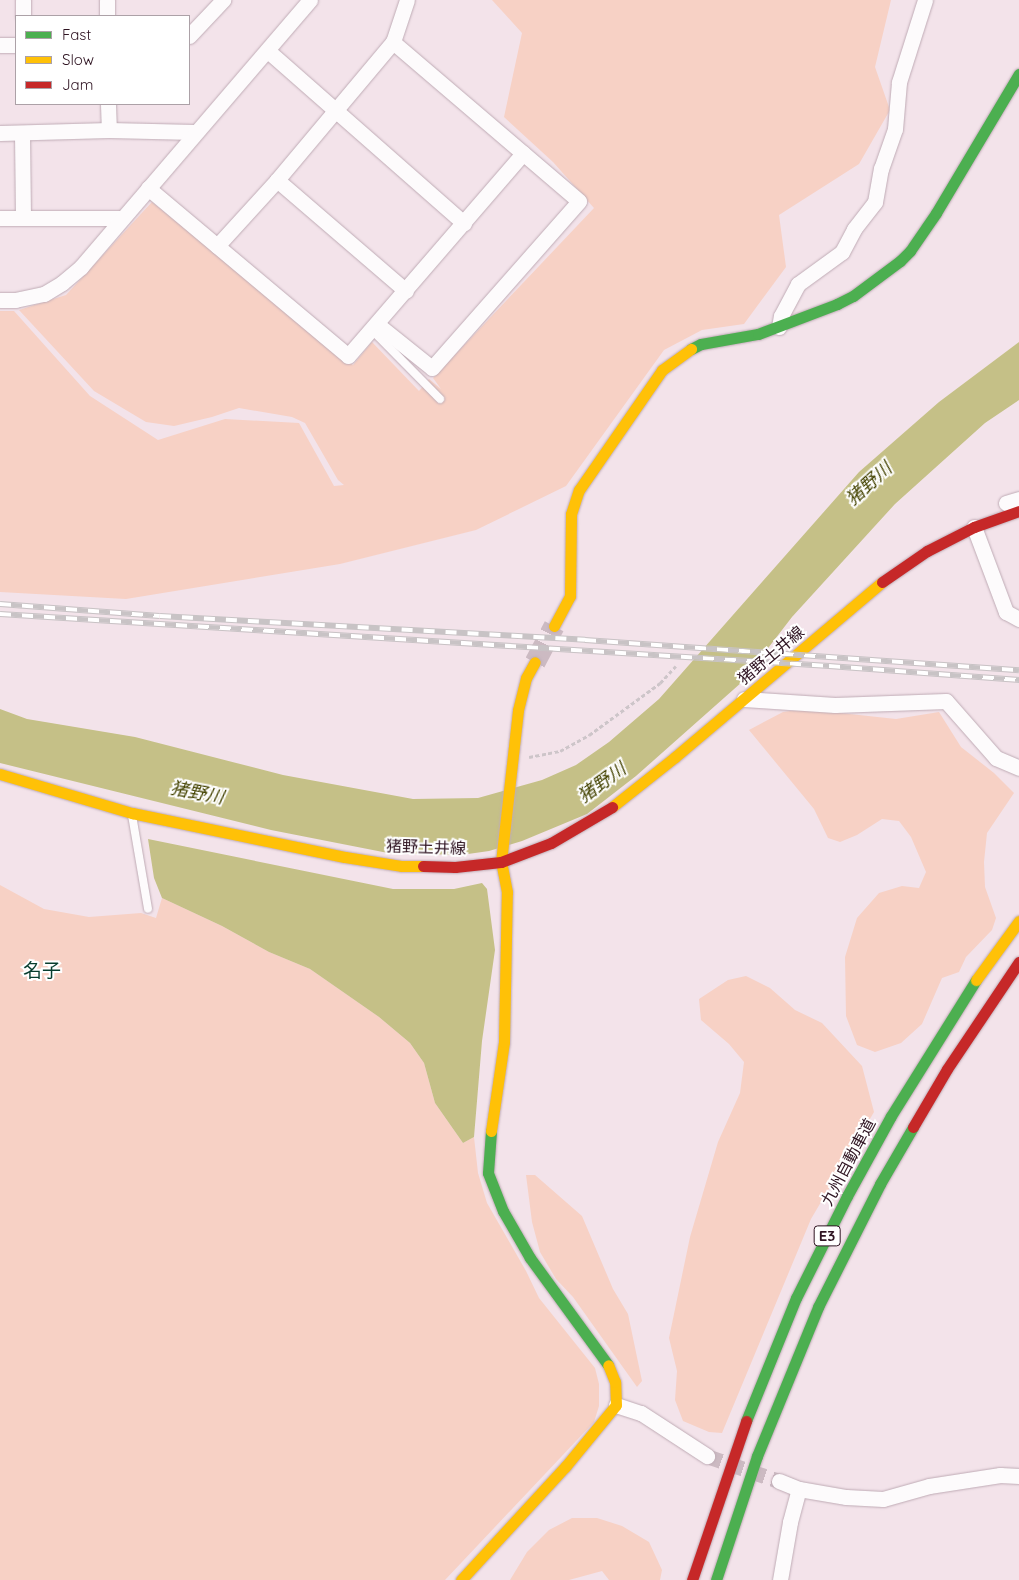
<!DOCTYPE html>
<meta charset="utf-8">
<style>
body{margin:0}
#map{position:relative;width:1019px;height:1580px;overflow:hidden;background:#f3e3ea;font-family:Quicksand,"Noto Sans JP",sans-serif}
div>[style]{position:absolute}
.green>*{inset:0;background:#f7d1c5}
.water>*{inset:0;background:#c5c087}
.street-tunnel>*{height:15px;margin-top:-7.5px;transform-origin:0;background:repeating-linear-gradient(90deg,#ccbac2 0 15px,transparent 0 23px)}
.secondary-tunnel>*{height:21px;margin-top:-10.5px;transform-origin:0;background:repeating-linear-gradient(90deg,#ccbac2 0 21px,transparent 0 32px)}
.path>*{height:2.5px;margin-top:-1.25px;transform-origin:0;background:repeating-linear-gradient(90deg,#cdc5c9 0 4px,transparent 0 6.5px)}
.roads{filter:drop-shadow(0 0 1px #bfabb5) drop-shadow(0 0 1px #bfabb5)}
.lane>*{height:8px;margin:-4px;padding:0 4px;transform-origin:4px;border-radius:4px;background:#fdfbfc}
.street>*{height:15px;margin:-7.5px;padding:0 7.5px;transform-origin:7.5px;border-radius:7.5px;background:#fdfbfc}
.fast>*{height:11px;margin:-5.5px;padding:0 5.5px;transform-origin:5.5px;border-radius:5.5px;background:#4caf50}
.slow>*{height:11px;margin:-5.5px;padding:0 5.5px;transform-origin:5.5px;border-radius:5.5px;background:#ffc107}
.jam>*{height:11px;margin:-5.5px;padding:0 5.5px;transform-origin:5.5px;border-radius:5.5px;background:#c62828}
.rail>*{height:5.5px;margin-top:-2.75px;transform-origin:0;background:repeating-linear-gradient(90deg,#fff 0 11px,#c8c3c5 0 22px);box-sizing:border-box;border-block:1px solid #c8c3c5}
span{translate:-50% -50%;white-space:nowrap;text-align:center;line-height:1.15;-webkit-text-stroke:4px #fff;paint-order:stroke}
.shield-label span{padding:1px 4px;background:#fff;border:1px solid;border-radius:4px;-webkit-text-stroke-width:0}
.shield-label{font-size:15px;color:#2f1422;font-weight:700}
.street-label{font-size:16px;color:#2f1422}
.water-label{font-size:18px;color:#444300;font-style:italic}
.quarter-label{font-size:19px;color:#083d2e}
.legend{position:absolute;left:15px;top:15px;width:175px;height:90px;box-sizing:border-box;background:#fff;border:1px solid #aca1a7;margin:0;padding:6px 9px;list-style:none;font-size:15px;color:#2f1422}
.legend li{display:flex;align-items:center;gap:10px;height:25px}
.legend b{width:25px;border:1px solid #aca1a7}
</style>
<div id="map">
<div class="green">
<i style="clip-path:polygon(492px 0,891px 0,875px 67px,890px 110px,859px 164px,779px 215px,786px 267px,744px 324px,702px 330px,664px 350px,566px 486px,476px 530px,340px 564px,126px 599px,0 592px,0 311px,14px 311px,90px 396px,158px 440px,225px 419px,299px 423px,334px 486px,344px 485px,338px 480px,305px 423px,292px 417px,239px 408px,212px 417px,174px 426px,146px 422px,94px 391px,19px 310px,66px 295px,152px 202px,353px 365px,372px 342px,419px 391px,429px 379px,441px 389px,433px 378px,594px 208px,553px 162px,504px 117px,522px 33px)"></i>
<i style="clip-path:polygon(803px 709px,896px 719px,939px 712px,961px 747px,994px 773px,1014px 793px,987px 833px,984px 862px,985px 887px,996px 918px,992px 930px,966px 957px,959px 972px,942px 978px,922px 1024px,901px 1043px,875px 1052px,857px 1045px,846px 1016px,845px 957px,857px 918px,879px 893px,902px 886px,919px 888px,926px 872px,911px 837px,899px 821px,882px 819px,857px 835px,840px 842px,828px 838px,814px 809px,749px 730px,783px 712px)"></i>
<i style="clip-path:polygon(0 885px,44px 909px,89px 917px,141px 913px,156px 918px,162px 898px,222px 926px,269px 952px,310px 969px,379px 1017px,410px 1043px,424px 1063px,435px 1103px,463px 1143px,474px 1137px,478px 1173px,487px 1203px,526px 1271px,539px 1298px,595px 1368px,599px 1384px,599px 1406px,594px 1422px,445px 1580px,0 1580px)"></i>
<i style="clip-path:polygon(746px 976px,770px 988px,795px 1010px,822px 1023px,862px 1066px,874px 1112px,811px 1219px,722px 1433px,709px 1432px,683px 1421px,675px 1400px,677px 1371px,669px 1338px,690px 1237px,718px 1142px,740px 1093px,744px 1062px,729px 1044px,701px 1020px,699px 999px,728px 980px)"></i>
<i style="clip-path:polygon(526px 1175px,535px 1175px,582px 1216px,613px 1289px,628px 1314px,642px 1381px,637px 1387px,573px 1297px,556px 1279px,540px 1252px,532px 1222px)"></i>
<i style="clip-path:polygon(572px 1518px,597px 1518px,622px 1526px,649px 1542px,662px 1570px,660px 1580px,609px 1580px,602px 1571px,569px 1580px,510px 1580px,527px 1552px,549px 1530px)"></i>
</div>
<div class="water">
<i style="clip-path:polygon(1019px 342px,1019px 400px,985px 423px,895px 504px,792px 617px,742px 682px,636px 776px,587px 814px,522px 841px,489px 851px,461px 855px,388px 853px,271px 830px,0 763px,0 709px,27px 719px,135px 737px,283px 775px,413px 799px,478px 798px,542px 780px,576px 765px,609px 742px,659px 699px,859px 472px,939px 402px)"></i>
<i style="clip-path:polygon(148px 839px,393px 889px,454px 889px,482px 883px,487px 889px,495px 950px,482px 1041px,474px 1137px,463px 1143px,435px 1103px,424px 1063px,410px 1043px,379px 1017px,310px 969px,269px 952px,222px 926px,162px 898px,154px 878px)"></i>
</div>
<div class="street-tunnel">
<i style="left:707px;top:1456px;width:76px;rotate:19.1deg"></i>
</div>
<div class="secondary-tunnel">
<i style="left:535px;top:662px;width:41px;rotate:-62.2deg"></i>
</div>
<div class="path">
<i style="left:529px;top:757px;width:32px;rotate:-11deg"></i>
<i style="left:560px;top:751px;width:33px;rotate:-29deg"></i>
<i style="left:589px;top:735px;width:88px;rotate:-36.2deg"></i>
<i style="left:660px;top:683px;width:23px;rotate:-47deg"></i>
</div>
<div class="roads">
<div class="lane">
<i style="left:372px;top:330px;width:97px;rotate:45.4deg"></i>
<i style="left:132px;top:815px;width:95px;rotate:80.3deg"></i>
</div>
<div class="street">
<i style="left:23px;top:0;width:16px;rotate:90deg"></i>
<i style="left:107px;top:16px;width:16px;rotate:-90deg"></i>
<i style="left:189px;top:36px;width:50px;rotate:-46.6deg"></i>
<i style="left:0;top:45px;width:16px"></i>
<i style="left:268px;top:51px;width:261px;rotate:41.3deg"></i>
<i style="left:108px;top:104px;width:26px;rotate:88deg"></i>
<i style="left:0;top:133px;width:109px;rotate:-1.6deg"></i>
<i style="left:109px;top:130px;width:86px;rotate:1.3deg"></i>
<i style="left:22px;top:134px;width:84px;rotate:89.3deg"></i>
<i style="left:277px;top:180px;width:170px;rotate:40.7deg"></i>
<i style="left:148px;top:188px;width:261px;rotate:40deg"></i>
<i style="left:348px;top:356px;width:268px;rotate:-49.2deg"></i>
<i style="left:0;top:218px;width:122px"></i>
<i style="left:217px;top:246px;width:89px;rotate:-47.7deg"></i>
<i style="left:277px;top:180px;width:180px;rotate:-50deg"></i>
<i style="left:393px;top:42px;width:44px;rotate:-71.6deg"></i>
<i style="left:0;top:300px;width:15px"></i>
<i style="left:15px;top:300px;width:30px;rotate:-12deg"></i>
<i style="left:44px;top:294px;width:21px;rotate:-31deg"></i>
<i style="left:62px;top:283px;width:25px;rotate:-40deg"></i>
<i style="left:81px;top:267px;width:352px;rotate:-49.4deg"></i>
<i style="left:377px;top:324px;width:70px;rotate:38.7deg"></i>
<i style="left:432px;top:368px;width:222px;rotate:-48.6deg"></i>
<i style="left:579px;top:201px;width:245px;rotate:-139.5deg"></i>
<i style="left:779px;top:327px;width:11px;rotate:-80deg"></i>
<i style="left:781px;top:316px;width:36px;rotate:-62deg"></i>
<i style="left:798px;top:284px;width:54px;rotate:-36deg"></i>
<i style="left:842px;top:252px;width:26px;rotate:-62deg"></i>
<i style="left:854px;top:229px;width:34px;rotate:-52deg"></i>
<i style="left:875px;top:202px;width:34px;rotate:-80deg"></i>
<i style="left:881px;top:169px;width:42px;rotate:-70.7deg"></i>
<i style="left:895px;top:129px;width:47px;rotate:-85.1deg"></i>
<i style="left:899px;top:82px;width:86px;rotate:-72.4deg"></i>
<i style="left:1006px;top:503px;width:14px;rotate:-17deg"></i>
<i style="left:974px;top:527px;width:91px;rotate:69.4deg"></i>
<i style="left:1006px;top:612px;width:15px;rotate:28deg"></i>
<i style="left:744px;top:699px;width:91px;rotate:3.8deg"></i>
<i style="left:835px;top:705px;width:111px;rotate:-2.1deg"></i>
<i style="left:946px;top:701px;width:76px;rotate:48.7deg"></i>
<i style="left:996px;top:758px;width:25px;rotate:23deg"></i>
<i style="left:616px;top:1405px;width:26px;rotate:18deg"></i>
<i style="left:641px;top:1413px;width:79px;rotate:33.1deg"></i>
<i style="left:779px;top:1481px;width:22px;rotate:22deg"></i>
<i style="left:799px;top:1489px;width:48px;rotate:9.7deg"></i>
<i style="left:846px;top:1497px;width:37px;rotate:3deg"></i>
<i style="left:883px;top:1499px;width:48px;rotate:-15.8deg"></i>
<i style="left:929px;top:1486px;width:72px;rotate:-8.8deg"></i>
<i style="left:1000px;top:1475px;width:19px;rotate:3deg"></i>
<i style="left:780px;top:1580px;width:59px;rotate:-80.2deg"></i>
<i style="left:790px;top:1522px;width:34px;rotate:-75deg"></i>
</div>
<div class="fast">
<i style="left:691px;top:349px;width:11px;rotate:-27deg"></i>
<i style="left:701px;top:344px;width:58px;rotate:-10deg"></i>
<i style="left:758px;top:334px;width:85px;rotate:-20.8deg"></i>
<i style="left:837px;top:304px;width:18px;rotate:-27deg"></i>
<i style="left:853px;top:296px;width:59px;rotate:-36.7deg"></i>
<i style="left:900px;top:261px;width:14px;rotate:-45deg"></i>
<i style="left:910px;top:251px;width:46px;rotate:-55.6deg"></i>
<i style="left:936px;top:213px;width:162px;rotate:-59.2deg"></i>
<i style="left:491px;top:1131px;width:42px;rotate:94.1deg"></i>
<i style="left:488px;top:1173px;width:41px;rotate:68.5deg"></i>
<i style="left:503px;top:1211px;width:54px;rotate:60.1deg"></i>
<i style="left:530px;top:1258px;width:132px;rotate:53.9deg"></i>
<i style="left:746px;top:1421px;width:133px;rotate:-67.9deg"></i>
<i style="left:796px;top:1298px;width:114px;rotate:-63.4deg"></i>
<i style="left:847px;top:1196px;width:91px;rotate:-61.2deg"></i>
<i style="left:891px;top:1116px;width:160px;rotate:-58deg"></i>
<i style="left:716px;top:1580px;width:131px;rotate:-71.7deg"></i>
<i style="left:757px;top:1456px;width:161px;rotate:-67.7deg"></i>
<i style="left:818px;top:1307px;width:138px;rotate:-63.2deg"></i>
<i style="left:880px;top:1184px;width:66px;rotate:-59.9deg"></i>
</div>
<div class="slow">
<i style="left:554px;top:626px;width:34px;rotate:-62deg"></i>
<i style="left:570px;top:596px;width:82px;rotate:-89.3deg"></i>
<i style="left:571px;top:514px;width:25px;rotate:-72deg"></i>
<i style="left:579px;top:490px;width:146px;rotate:-55.3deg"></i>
<i style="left:662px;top:370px;width:36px;rotate:-36deg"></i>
<i style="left:0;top:774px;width:138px;rotate:16.5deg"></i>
<i style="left:132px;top:813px;width:217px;rotate:11.7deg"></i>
<i style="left:345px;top:857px;width:58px;rotate:9deg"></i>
<i style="left:402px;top:866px;width:21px"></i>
<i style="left:612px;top:807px;width:80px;rotate:-38.4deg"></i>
<i style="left:675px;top:757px;width:271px;rotate:-40.2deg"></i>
<i style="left:976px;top:980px;width:73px;rotate:-53.9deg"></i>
<i style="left:491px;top:1131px;width:90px;rotate:-81.7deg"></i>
<i style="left:504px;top:1042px;width:150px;rotate:-88.9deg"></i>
<i style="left:507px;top:892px;width:31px;rotate:-101deg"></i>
<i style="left:501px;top:862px;width:153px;rotate:-83.6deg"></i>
<i style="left:518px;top:710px;width:33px;rotate:-76deg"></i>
<i style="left:526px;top:678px;width:18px;rotate:-61deg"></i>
<i style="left:461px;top:1580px;width:154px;rotate:-47.4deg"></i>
<i style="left:565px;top:1467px;width:80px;rotate:-50.6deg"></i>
<i style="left:616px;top:1405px;width:23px;rotate:-92deg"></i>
<i style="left:615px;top:1382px;width:18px;rotate:-112deg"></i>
</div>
<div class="jam">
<i style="left:882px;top:582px;width:55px;rotate:-34.6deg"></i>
<i style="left:927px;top:551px;width:53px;rotate:-27.1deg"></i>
<i style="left:974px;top:527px;width:48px;rotate:-19.6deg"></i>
<i style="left:423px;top:866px;width:32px;rotate:2deg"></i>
<i style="left:455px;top:867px;width:46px;rotate:-6.2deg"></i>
<i style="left:501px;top:862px;width:53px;rotate:-20.8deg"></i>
<i style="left:551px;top:843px;width:71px;rotate:-30.5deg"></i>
<i style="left:913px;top:1127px;width:67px;rotate:-59.6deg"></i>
<i style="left:947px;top:1069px;width:129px;rotate:-56.1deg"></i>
<i style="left:692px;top:1580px;width:168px;rotate:-71.2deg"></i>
</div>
</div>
<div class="rail">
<i style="left:0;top:604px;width:160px;rotate:4.3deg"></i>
<i style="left:160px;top:616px;width:426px;rotate:3.2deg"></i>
<i style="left:585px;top:640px;width:435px;rotate:4deg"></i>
<i style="left:0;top:614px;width:831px;rotate:3.59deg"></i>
<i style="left:829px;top:666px;width:191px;rotate:4.2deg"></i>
</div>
<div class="shield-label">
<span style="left:827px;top:1236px">E3</span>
</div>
<div class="street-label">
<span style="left:771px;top:655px;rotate:-40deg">猪野土井線</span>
<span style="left:426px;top:847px;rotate:2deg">猪野土井線</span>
<span style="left:848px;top:1162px;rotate:-62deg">九州自動車道</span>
</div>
<div class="water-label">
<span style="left:869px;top:484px;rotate:-42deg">猪野川</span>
<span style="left:602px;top:783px;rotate:-36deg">猪野川</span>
<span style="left:197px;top:793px;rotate:11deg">猪野川</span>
</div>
<div class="quarter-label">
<span style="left:42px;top:971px">名子</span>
</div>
<ul class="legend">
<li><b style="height:6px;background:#4caf50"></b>Fast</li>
<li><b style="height:6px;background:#ffc107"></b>Slow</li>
<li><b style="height:6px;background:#c62828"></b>Jam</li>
</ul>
</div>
